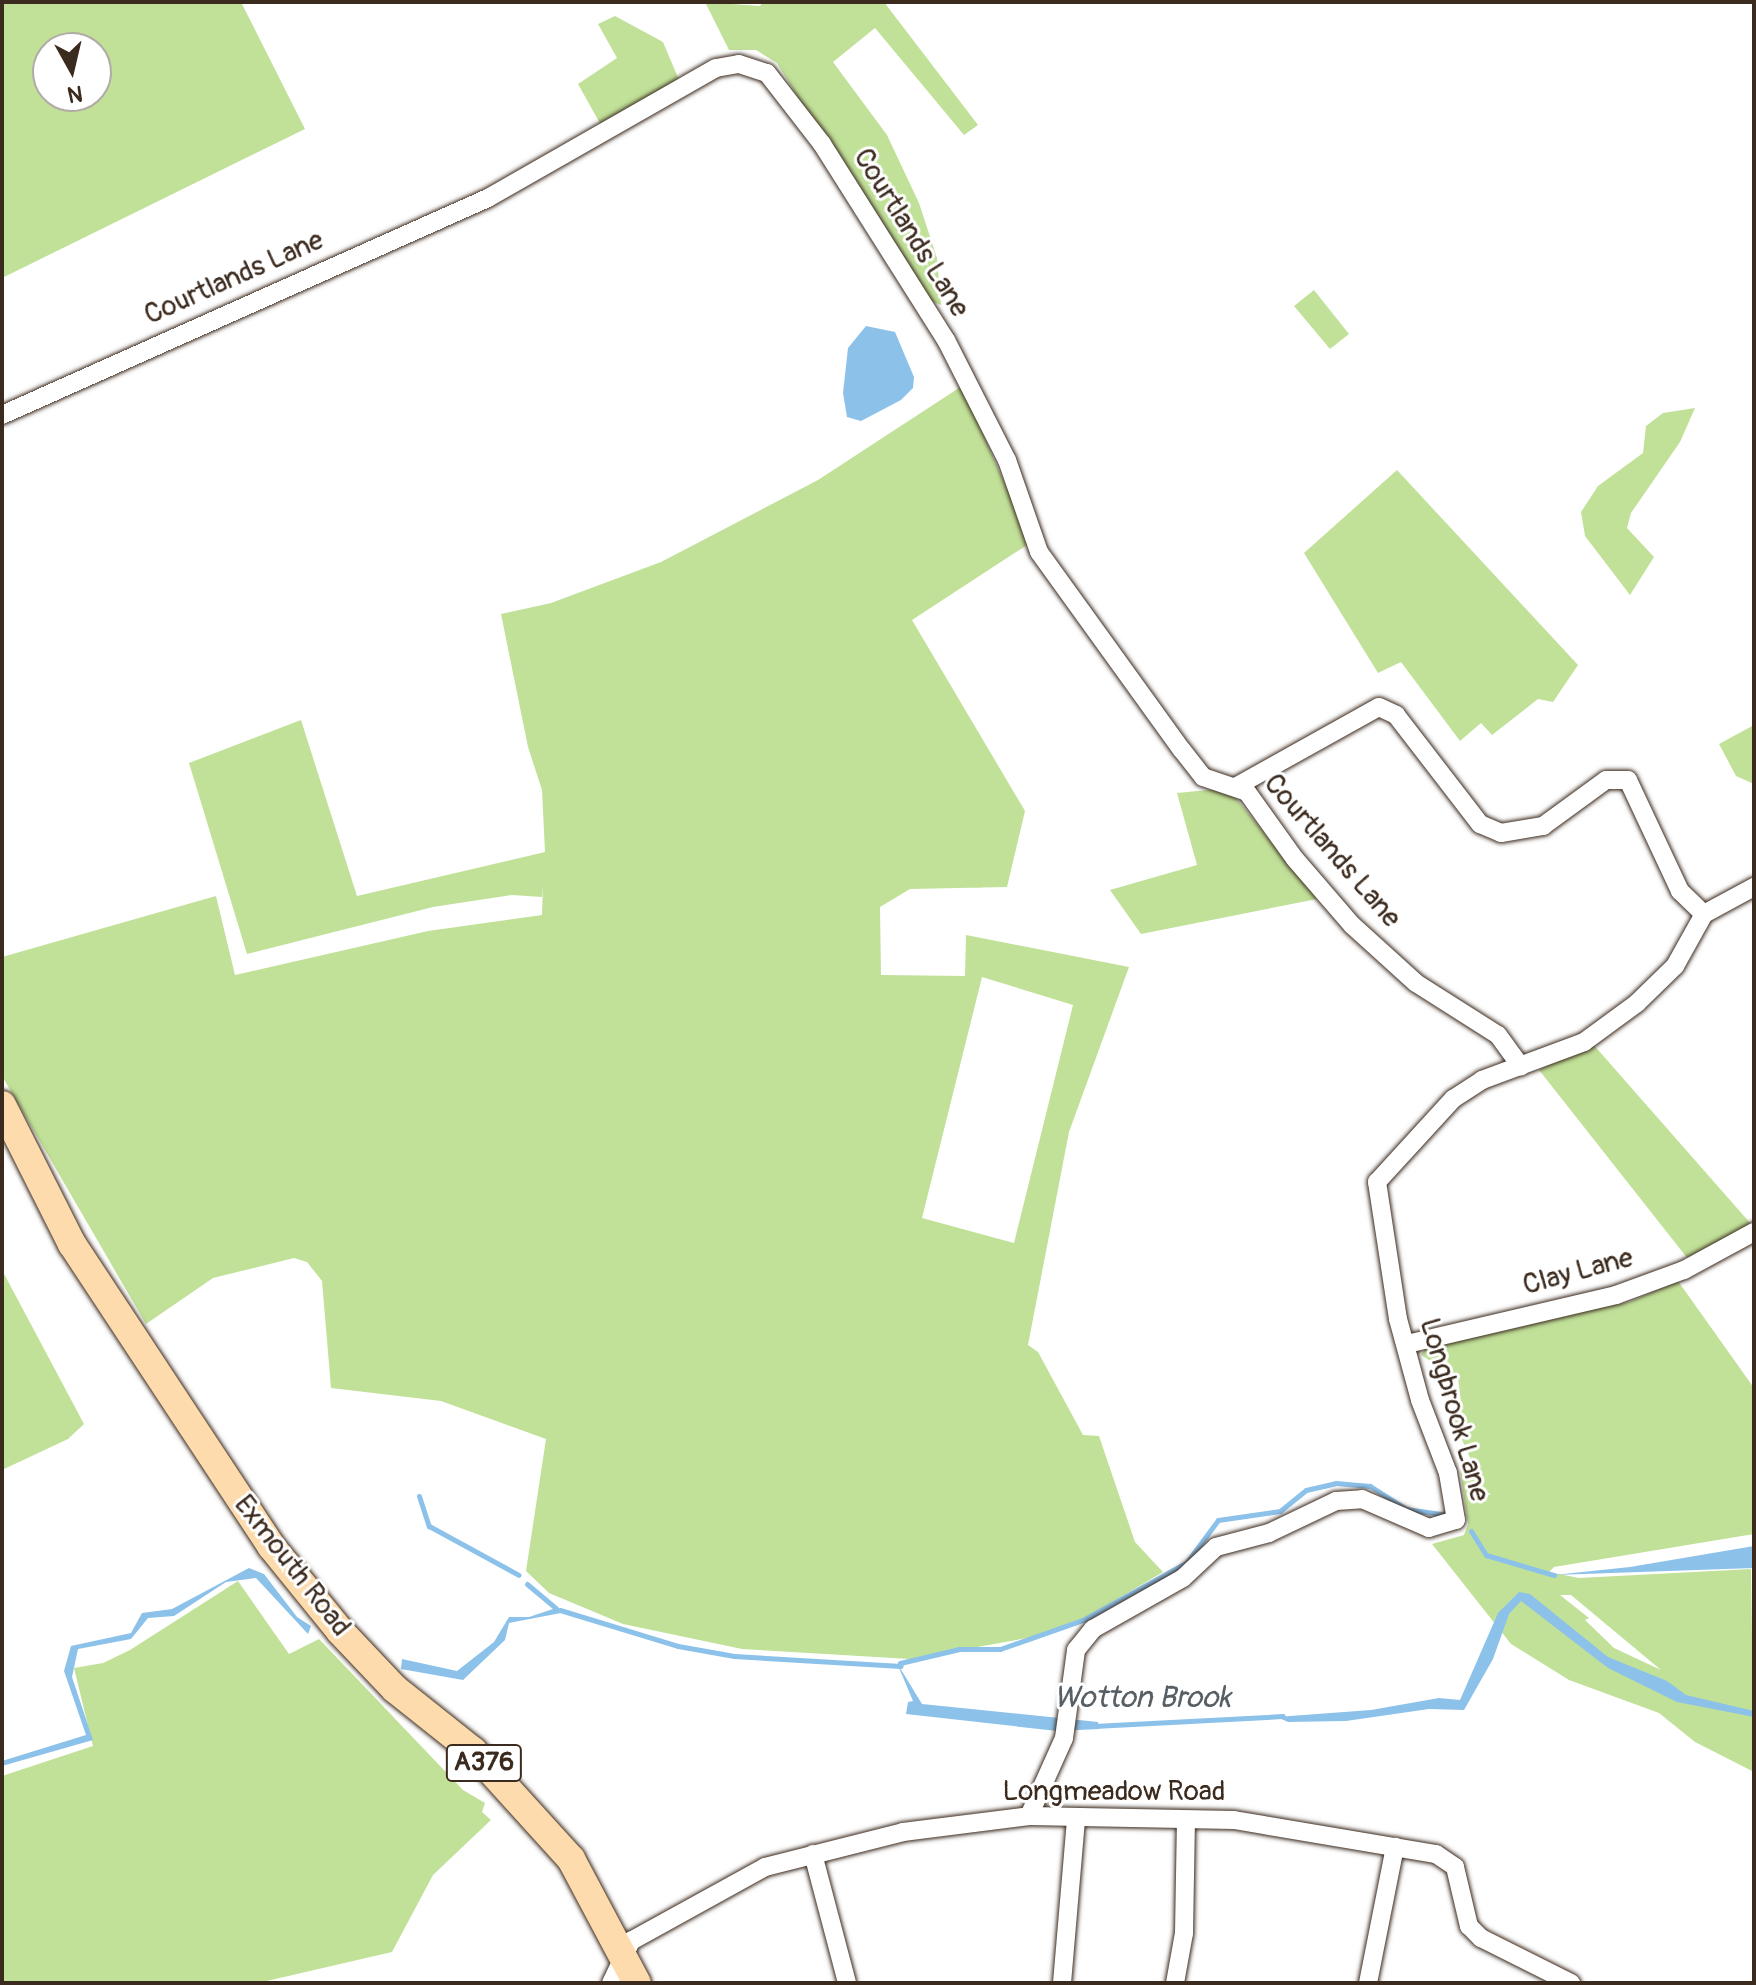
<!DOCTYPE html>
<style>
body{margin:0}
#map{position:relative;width:1756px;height:1985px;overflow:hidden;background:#fff;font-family:Pangolin,sans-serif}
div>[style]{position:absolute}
.green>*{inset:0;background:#c1e199}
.water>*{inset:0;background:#8cc1ea}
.stream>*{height:5px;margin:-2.5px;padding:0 2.5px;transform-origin:2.5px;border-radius:2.5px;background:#8cc1ea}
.roads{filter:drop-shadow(0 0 2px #3b2a1e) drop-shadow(0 0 2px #3b2a1e)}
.minor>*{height:18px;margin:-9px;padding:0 9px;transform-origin:9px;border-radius:9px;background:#fff}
.highway>*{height:28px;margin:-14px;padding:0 14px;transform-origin:14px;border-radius:14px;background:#fedbac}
span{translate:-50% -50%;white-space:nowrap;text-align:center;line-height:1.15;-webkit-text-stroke:6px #fff;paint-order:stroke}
.shield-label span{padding:2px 6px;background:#fff;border:2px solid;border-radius:6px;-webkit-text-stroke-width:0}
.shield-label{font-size:26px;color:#3b2a1e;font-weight:700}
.street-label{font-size:28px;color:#3b2a1e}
.water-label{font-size:30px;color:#575f65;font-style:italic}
.frame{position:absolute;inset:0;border:4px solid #3b2a1e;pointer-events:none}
.north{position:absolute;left:32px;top:32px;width:80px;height:80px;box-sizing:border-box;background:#fff;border:2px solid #b1aaa5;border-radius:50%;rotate:172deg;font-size:22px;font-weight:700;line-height:32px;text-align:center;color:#3b2a1e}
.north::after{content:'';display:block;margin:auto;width:28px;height:36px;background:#3b2a1e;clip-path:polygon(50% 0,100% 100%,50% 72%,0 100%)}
</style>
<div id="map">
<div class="green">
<i style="clip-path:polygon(evenodd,2px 2px,241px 2px,305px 129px,2px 278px,2px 2px,48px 48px,96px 48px,96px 96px,48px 96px,48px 48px)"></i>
<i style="clip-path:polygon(705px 2px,760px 6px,763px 2px,884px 2px,978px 125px,964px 135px,875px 28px,833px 62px,887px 135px,919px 203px,937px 258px,941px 305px,925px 299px,893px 253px,777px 63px,756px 50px,729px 50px)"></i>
<i style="clip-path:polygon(615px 16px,663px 42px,679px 80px,602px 127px,578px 84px,617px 58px,598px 24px)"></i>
<i style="clip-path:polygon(1314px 290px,1349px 334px,1330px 349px,1294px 306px)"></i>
<i style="clip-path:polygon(evenodd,962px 386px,1023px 525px,1027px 545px,912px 620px,1025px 811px,1007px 887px,910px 889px,880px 907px,881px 975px,965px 976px,966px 935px,1129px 967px,1069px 1132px,1028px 1345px,1038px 1352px,1083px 1435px,1099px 1436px,1135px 1542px,1163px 1572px,1083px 1619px,1039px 1636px,910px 1659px,742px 1649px,623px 1624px,549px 1593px,526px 1571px,546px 1439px,441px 1401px,331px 1388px,322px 1281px,307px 1262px,294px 1258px,213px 1278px,146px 1324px,2px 1076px,2px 957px,216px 896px,235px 975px,428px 931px,542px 915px,543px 884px,542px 897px,512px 895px,433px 907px,247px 954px,189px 763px,301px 720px,357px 896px,545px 852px,542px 790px,528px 747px,501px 614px,551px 603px,661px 562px,818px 480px,962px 386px,982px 977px,1073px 1005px,1014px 1243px,922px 1218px,982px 977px)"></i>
<i style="clip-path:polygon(1695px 408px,1680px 442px,1631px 513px,1627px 528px,1654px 557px,1630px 595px,1585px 536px,1581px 512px,1598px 486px,1643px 453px,1646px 426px,1663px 413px)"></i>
<i style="clip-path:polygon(1397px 470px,1578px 665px,1553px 702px,1538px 699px,1492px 735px,1481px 723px,1460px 741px,1401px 662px,1378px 673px,1304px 553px)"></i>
<i style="clip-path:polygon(1754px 725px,1754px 784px,1736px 776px,1719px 744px)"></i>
<i style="clip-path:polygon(1219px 789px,1236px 798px,1317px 899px,1141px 934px,1110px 890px,1197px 865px,1177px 793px)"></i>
<i style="clip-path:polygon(1592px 1043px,1751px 1224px,1688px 1259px,1539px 1070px)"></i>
<i style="clip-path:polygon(2px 1270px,84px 1424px,68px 1439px,2px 1470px)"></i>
<i style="clip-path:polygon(evenodd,1678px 1281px,1754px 1388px,1754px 1534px,1554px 1567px,1549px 1572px,1579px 1578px,1751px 1569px,1754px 1772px,1695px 1742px,1659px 1713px,1569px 1680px,1511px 1644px,1432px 1544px,1464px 1535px,1468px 1524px,1460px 1470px,1471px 1460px,1451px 1415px,1461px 1403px,1458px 1378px,1421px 1355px,1428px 1344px,1629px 1302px,1678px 1281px,1560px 1595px,1571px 1595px,1661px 1670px,1614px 1648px,1585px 1620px,1589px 1618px,1560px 1595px)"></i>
<i style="clip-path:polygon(238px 1581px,289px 1654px,319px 1639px,463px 1790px,485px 1803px,482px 1812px,491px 1820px,433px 1875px,392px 1952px,258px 1983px,2px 1983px,2px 1776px,93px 1746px,74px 1668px,103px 1663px,130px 1650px)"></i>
</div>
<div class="water">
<i style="clip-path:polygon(866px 326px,895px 332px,914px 377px,913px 388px,901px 400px,861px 421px,847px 417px,843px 393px,848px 348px)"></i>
<i style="clip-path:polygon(1754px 1546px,1754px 1568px,1554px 1575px,1630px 1567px)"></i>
<i style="clip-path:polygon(249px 1568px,264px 1574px,297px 1617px,311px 1626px,308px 1634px,256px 1578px,226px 1582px,174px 1616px,148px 1618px,131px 1639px,78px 1649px,72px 1677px,93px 1740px,2px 1766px,2px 1761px,86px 1735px,64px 1671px,71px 1646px,131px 1633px,142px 1613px,172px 1609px)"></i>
<i style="clip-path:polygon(1519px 1592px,1530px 1594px,1608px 1657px,1667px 1681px,1686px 1695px,1754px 1711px,1754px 1717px,1677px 1702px,1608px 1668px,1521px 1601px,1509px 1614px,1493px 1659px,1464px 1710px,1429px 1709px,1346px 1721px,1288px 1722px,1277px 1717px,1371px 1710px,1439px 1698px,1460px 1700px,1498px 1613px)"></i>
<i style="clip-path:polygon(556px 1608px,566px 1612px,509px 1623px,505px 1640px,463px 1680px,401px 1669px,402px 1659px,457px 1671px,494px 1642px,509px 1617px,529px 1617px)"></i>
<i style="clip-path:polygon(897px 1663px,922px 1704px,1098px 1722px,1099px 1729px,1057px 1731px,906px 1714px,908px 1702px,913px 1701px)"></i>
</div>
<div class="stream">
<i style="left:419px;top:1496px;width:32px;rotate:72deg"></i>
<i style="left:429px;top:1526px;width:102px;rotate:28.6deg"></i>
<i style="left:1471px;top:1531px;width:28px;rotate:58deg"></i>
<i style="left:1486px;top:1555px;width:71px;rotate:16.4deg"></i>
<i style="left:527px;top:1584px;width:38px;rotate:40deg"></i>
<i style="left:560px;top:1610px;width:123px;rotate:17deg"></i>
<i style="left:678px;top:1646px;width:57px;rotate:10.1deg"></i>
<i style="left:734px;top:1656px;width:167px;rotate:3.4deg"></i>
<i style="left:900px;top:1663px;width:61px;rotate:-13.3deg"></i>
<i style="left:959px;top:1649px;width:41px"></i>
<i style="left:1000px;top:1649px;width:88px;rotate:-19.3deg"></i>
<i style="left:1083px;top:1620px;width:119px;rotate:-29.1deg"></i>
<i style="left:1187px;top:1562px;width:52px;rotate:-53.6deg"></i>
<i style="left:1218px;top:1520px;width:63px;rotate:-8.3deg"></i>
<i style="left:1280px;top:1511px;width:33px;rotate:-39deg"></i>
<i style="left:1306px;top:1490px;width:31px;rotate:-13deg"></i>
<i style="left:1336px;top:1483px;width:34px;rotate:5deg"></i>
<i style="left:1370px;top:1486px;width:43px;rotate:32.6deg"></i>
<i style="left:1406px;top:1509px;width:37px;rotate:8deg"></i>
<i style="left:1094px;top:1726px;width:189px;rotate:-3deg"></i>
</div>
<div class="roads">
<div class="minor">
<i style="left:2px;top:415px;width:532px;rotate:-24.06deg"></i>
<i style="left:488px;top:198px;width:262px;rotate:-29.7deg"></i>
<i style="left:716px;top:68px;width:23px;rotate:-10deg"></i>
<i style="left:739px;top:64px;width:29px;rotate:18deg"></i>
<i style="left:767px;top:73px;width:90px;rotate:52.2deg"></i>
<i style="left:822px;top:144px;width:232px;rotate:57.7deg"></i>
<i style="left:946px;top:340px;width:135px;rotate:63.1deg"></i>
<i style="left:1007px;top:460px;width:97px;rotate:70.8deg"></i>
<i style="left:1039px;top:552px;width:244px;rotate:54.2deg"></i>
<i style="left:1182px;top:750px;width:34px;rotate:52deg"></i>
<i style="left:1203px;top:777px;width:46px;rotate:18.8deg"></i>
<i style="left:1247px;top:792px;width:82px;rotate:54.4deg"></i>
<i style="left:1295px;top:859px;width:87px;rotate:49.2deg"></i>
<i style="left:1352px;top:925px;width:86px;rotate:42.2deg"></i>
<i style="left:1416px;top:983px;width:97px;rotate:32.4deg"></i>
<i style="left:1498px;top:1035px;width:39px;rotate:54deg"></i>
<i style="left:1237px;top:786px;width:162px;rotate:-29.1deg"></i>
<i style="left:1379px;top:707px;width:19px;rotate:25deg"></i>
<i style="left:1396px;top:715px;width:138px;rotate:52.4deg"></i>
<i style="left:1480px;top:824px;width:23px;rotate:23deg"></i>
<i style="left:1501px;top:833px;width:43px;rotate:-9.5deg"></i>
<i style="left:1543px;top:826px;width:78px;rotate:-36.1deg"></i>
<i style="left:1606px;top:780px;width:22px"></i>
<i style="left:1628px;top:780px;width:123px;rotate:64.9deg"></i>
<i style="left:1680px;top:891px;width:33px;rotate:44deg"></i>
<i style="left:1407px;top:1344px;width:215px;rotate:-13.2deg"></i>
<i style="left:1616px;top:1295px;width:72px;rotate:-20.2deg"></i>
<i style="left:1684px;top:1270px;width:80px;rotate:-28.5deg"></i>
<i style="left:1029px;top:1816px;width:85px;rotate:-65.8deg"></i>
<i style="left:1064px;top:1738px;width:89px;rotate:-82.2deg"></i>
<i style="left:1076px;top:1650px;width:27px;rotate:-51deg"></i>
<i style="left:1093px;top:1629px;width:103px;rotate:-29.5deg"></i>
<i style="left:1183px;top:1578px;width:45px;rotate:-43.2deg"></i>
<i style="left:1216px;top:1547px;width:55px;rotate:-14.8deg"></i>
<i style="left:1269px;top:1533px;width:74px;rotate:-25.5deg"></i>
<i style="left:1336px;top:1501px;width:26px;rotate:-4deg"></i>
<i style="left:1362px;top:1499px;width:73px;rotate:23.4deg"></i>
<i style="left:1429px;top:1528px;width:28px;rotate:-17deg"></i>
<i style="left:1456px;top:1520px;width:48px;rotate:-99.7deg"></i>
<i style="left:1448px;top:1473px;width:78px;rotate:-111deg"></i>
<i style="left:1420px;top:1400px;width:84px;rotate:-105.2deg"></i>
<i style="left:1398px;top:1319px;width:139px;rotate:-98.7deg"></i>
<i style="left:1377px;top:1182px;width:113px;rotate:-47.5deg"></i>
<i style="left:1453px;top:1099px;width:35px;rotate:-33deg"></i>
<i style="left:1482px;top:1080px;width:109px;rotate:-20.4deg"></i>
<i style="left:1584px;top:1042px;width:66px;rotate:-36.3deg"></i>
<i style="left:1637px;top:1003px;width:53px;rotate:-44.2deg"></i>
<i style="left:1675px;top:966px;width:60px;rotate:-60.9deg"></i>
<i style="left:1704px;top:914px;width:57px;rotate:-28.4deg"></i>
<i style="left:813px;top:1854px;width:133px;rotate:75.2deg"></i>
<i style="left:611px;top:1983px;width:47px;rotate:-64.5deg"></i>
<i style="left:631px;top:1941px;width:153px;rotate:-28.9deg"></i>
<i style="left:765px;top:1867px;width:142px;rotate:-14.2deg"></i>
<i style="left:903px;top:1832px;width:127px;rotate:-7.2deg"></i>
<i style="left:1029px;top:1816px;width:205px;rotate:1.1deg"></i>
<i style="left:1234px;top:1820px;width:205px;rotate:9.6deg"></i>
<i style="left:1436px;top:1854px;width:23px;rotate:34deg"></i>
<i style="left:1455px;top:1867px;width:61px;rotate:76.7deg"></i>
<i style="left:1469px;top:1926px;width:17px;rotate:45deg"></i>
<i style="left:1481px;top:1938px;width:101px;rotate:26.6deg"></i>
<i style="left:1062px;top:1983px;width:165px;rotate:-85.1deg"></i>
<i style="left:1175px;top:1983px;width:51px;rotate:-79.8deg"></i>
<i style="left:1184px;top:1933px;width:112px;rotate:-89deg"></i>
<i style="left:1368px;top:1983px;width:139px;rotate:-78.8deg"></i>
</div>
<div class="highway">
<i style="left:2px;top:1105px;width:156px;rotate:63.3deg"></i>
<i style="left:72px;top:1244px;width:362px;rotate:56.6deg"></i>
<i style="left:271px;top:1546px;width:109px;rotate:50.9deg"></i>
<i style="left:340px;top:1631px;width:80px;rotate:46.5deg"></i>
<i style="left:395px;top:1689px;width:100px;rotate:38.5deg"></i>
<i style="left:473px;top:1751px;width:146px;rotate:47.8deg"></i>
<i style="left:571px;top:1859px;width:140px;rotate:62deg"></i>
</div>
</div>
<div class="shield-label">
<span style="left:484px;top:1763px">A376</span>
</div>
<div class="street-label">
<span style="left:911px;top:233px;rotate:58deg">Courtlands Lane</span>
<span style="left:234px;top:278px;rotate:-24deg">Courtlands Lane</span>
<span style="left:1332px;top:851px;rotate:49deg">Courtlands Lane</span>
<span style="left:1578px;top:1272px;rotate:-15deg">Clay Lane</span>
<span style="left:1454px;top:1410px;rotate:74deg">Longbrook Lane</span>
<span style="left:292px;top:1566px;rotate:52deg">Exmouth Road</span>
<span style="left:1114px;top:1792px">Longmeadow Road</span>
</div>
<div class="water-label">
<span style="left:1142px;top:1698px">Wotton Brook</span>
</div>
<div class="frame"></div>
<div class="north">N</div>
</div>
